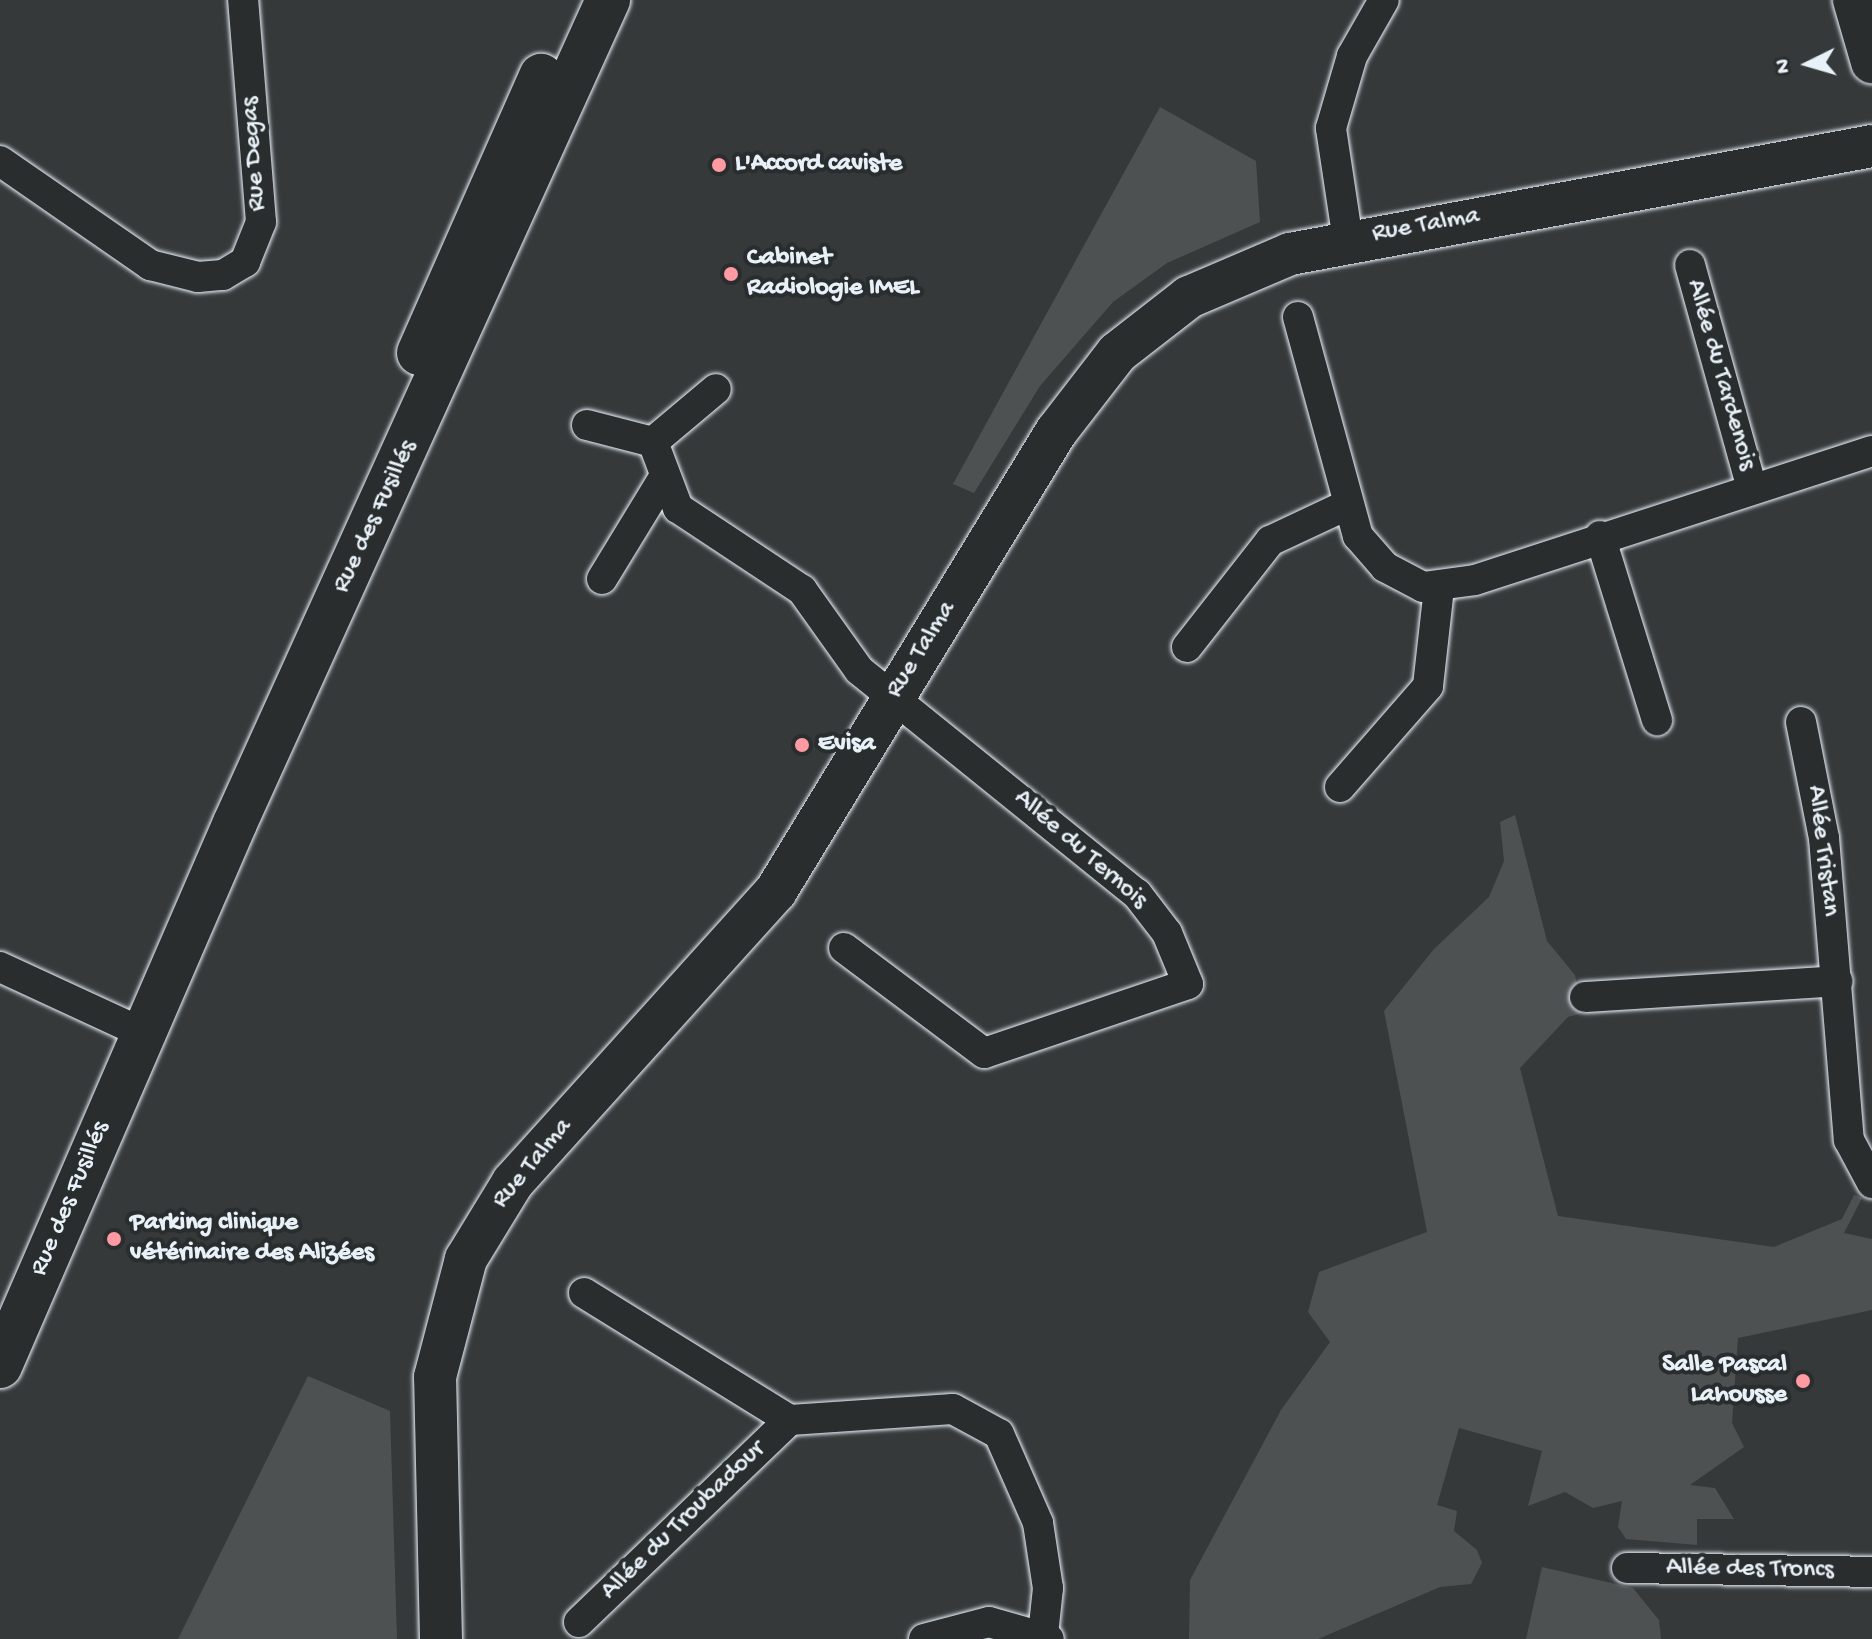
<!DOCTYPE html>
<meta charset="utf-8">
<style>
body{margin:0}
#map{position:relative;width:1872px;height:1639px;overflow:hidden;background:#35393a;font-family:"Gochi Hand",sans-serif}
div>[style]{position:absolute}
.green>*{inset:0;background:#4d5152}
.roads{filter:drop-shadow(0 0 2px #e8f1f8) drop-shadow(0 0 2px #e8f1f8)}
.street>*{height:30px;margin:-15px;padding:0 15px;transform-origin:15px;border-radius:15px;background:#2a2d2e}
.secondary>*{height:42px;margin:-21px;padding:0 21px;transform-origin:21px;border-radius:21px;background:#2a2d2e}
.primary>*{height:44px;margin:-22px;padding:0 22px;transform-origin:22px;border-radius:22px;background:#2a2d2e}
.dots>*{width:22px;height:22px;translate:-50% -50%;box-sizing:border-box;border:4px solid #2a2d2e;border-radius:50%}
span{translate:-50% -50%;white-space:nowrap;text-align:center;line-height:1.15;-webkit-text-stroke:8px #2a2d2e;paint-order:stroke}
.street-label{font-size:26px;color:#e8f1f8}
.poi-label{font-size:26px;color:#e8f1f8;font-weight:700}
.left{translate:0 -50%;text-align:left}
.right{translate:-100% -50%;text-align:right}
.north{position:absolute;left:1768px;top:24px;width:80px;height:80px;-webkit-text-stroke:6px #2a2d2e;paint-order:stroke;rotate:265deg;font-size:22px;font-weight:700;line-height:32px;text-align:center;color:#e8f1f8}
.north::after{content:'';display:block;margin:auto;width:28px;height:36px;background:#e8f1f8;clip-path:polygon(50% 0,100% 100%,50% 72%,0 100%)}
</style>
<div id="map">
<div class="green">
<i style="clip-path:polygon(1160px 107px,1256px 161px,1260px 222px,1167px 263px,1113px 302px,1040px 386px,974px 493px,953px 484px)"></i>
<i style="clip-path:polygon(1515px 815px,1547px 941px,1575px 975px,1582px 1013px,1568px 1017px,1520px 1068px,1558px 1216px,1774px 1247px,1842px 1219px,1854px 1195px,1862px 1198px,1844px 1233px,1872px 1239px,1872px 1310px,1738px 1338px,1732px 1423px,1744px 1447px,1690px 1485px,1715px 1488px,1734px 1519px,1697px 1519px,1697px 1545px,1626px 1539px,1618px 1527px,1622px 1501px,1593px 1508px,1565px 1492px,1528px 1506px,1542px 1451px,1459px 1428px,1437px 1505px,1457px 1511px,1454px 1531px,1477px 1550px,1482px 1563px,1471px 1584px,1440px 1587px,1318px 1639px,1189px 1639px,1190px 1580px,1281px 1410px,1330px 1342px,1308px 1312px,1319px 1272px,1427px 1232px,1384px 1011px,1434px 949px,1489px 897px,1504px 861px,1500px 822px)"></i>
<i style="clip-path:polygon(308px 1376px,390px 1411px,397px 1639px,178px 1639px)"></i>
<i style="clip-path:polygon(1542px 1567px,1633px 1588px,1659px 1620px,1661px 1639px,1526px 1639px)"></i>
</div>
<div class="roads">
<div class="street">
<i style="left:0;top:161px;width:183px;rotate:34.7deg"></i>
<i style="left:150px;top:265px;width:49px;rotate:14deg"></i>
<i style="left:198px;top:277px;width:25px;rotate:-5deg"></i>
<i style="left:223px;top:275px;width:26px;rotate:-31deg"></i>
<i style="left:245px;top:262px;width:43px;rotate:-68.2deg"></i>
<i style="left:261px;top:222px;width:223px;rotate:-94.6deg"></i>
<i style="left:1348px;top:241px;width:114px;rotate:-98.6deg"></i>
<i style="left:1331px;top:128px;width:75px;rotate:-73.7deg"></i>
<i style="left:1352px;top:56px;width:64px;rotate:-60.3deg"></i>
<i style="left:1690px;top:265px;width:228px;rotate:74.5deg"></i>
<i style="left:1298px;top:317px;width:227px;rotate:74.7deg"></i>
<i style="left:1358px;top:536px;width:41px;rotate:48.9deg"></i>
<i style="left:1385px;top:567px;width:43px;rotate:27.8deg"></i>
<i style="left:1423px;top:587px;width:52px;rotate:-7.7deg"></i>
<i style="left:1475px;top:580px;width:417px;rotate:-18deg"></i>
<i style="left:587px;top:425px;width:68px;rotate:14.4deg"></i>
<i style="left:653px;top:442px;width:71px;rotate:69.3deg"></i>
<i style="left:678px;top:508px;width:149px;rotate:33.5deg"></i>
<i style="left:802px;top:590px;width:98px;rotate:54.5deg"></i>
<i style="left:859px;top:670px;width:357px;rotate:38.9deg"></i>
<i style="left:1137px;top:894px;width:49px;rotate:52.4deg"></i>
<i style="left:1167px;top:933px;width:55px;rotate:67.6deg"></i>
<i style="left:1188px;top:984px;width:215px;rotate:161.3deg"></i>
<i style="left:984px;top:1053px;width:175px;rotate:-143.1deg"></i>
<i style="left:653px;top:442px;width:82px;rotate:-40.1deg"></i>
<i style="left:1600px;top:536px;width:193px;rotate:72.8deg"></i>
<i style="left:602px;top:579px;width:117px;rotate:-58.6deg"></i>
<i style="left:1187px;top:647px;width:135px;rotate:-51.9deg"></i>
<i style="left:1270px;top:541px;width:85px;rotate:-25.1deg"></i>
<i style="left:1801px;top:722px;width:118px;rotate:78.8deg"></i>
<i style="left:1824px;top:838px;width:303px;rotate:85.3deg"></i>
<i style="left:1849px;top:1140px;width:49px;rotate:61.9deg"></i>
<i style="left:1340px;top:787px;width:134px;rotate:-48.9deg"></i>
<i style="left:1428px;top:686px;width:99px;rotate:-83.6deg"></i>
<i style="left:0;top:967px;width:157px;rotate:24.8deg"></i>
<i style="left:1585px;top:997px;width:253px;rotate:-3.6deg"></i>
<i style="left:584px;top:1293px;width:242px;rotate:31.7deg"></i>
<i style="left:1627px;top:1568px;width:245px;rotate:0.9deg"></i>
<i style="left:579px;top:1622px;width:292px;rotate:-43.8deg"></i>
<i style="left:790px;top:1420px;width:163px;rotate:-3.9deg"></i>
<i style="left:953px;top:1409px;width:52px;rotate:28.5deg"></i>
<i style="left:999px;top:1434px;width:97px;rotate:66.3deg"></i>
<i style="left:1038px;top:1523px;width:66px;rotate:81.3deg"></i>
<i style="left:1048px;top:1588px;width:47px;rotate:96.1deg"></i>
<i style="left:924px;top:1639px;width:67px;rotate:-14.7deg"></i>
<i style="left:989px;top:1622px;width:62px;rotate:15.8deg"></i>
</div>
<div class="secondary">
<i style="left:1854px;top:0;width:65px;rotate:73.8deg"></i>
<i style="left:441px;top:1639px;width:262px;rotate:-91.3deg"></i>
<i style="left:435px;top:1377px;width:122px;rotate:-75.3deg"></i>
<i style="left:466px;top:1259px;width:90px;rotate:-58.6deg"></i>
<i style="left:513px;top:1182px;width:392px;rotate:-47.9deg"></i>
<i style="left:776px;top:891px;width:538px;rotate:-58.62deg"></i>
<i style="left:1056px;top:432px;width:100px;rotate:-52.3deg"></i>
<i style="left:1117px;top:353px;width:91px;rotate:-37.9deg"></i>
<i style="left:1189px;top:297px;width:110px;rotate:-23.1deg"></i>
<i style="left:1290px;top:254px;width:592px;rotate:-10.51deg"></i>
</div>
<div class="primary">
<i style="left:419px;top:353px;width:303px;rotate:-66.2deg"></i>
<i style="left:0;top:1366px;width:592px;rotate:-66.6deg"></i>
<i style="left:235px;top:823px;width:904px;rotate:-65.62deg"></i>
</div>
</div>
<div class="dots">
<i style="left:719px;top:165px;background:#ff9aa2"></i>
<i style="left:731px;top:274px;background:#ff9aa2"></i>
<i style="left:802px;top:745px;background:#ff9aa2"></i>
<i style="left:114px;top:1239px;background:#ff9aa2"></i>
<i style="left:1803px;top:1381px;background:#ff9aa2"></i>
</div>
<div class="street-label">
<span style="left:255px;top:154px;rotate:-94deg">Rue Degas</span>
<span style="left:1426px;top:226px;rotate:-10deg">Rue Talma</span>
<span style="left:1720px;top:375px;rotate:74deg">Allée du Tardenois</span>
<span style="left:376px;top:517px;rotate:-65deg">Rue des Fusillés</span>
<span style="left:922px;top:650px;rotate:-58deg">Rue Talma</span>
<span style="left:1080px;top:850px;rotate:41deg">Allée du Ternois</span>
<span style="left:1822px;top:851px;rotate:83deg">Allée Tristan</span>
<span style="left:533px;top:1164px;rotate:-50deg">Rue Talma</span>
<span style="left:71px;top:1199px;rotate:-67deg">Rue des Fusillés</span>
<span style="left:684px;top:1521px;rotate:-44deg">Allée du Troubadour</span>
<span style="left:1750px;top:1570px;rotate:1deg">Allée des Troncs</span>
</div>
<div class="poi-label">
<span class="left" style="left:735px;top:165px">L'Accord caviste</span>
<span class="left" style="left:747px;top:274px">Cabinet<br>Radiologie IMEL</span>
<span class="left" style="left:818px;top:745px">Evisa</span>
<span class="left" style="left:130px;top:1239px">Parking clinique<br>vétérinaire des Alizées</span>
<span class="right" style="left:1787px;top:1381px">Salle Pascal<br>Lahousse</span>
</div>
<div class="north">N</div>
</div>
